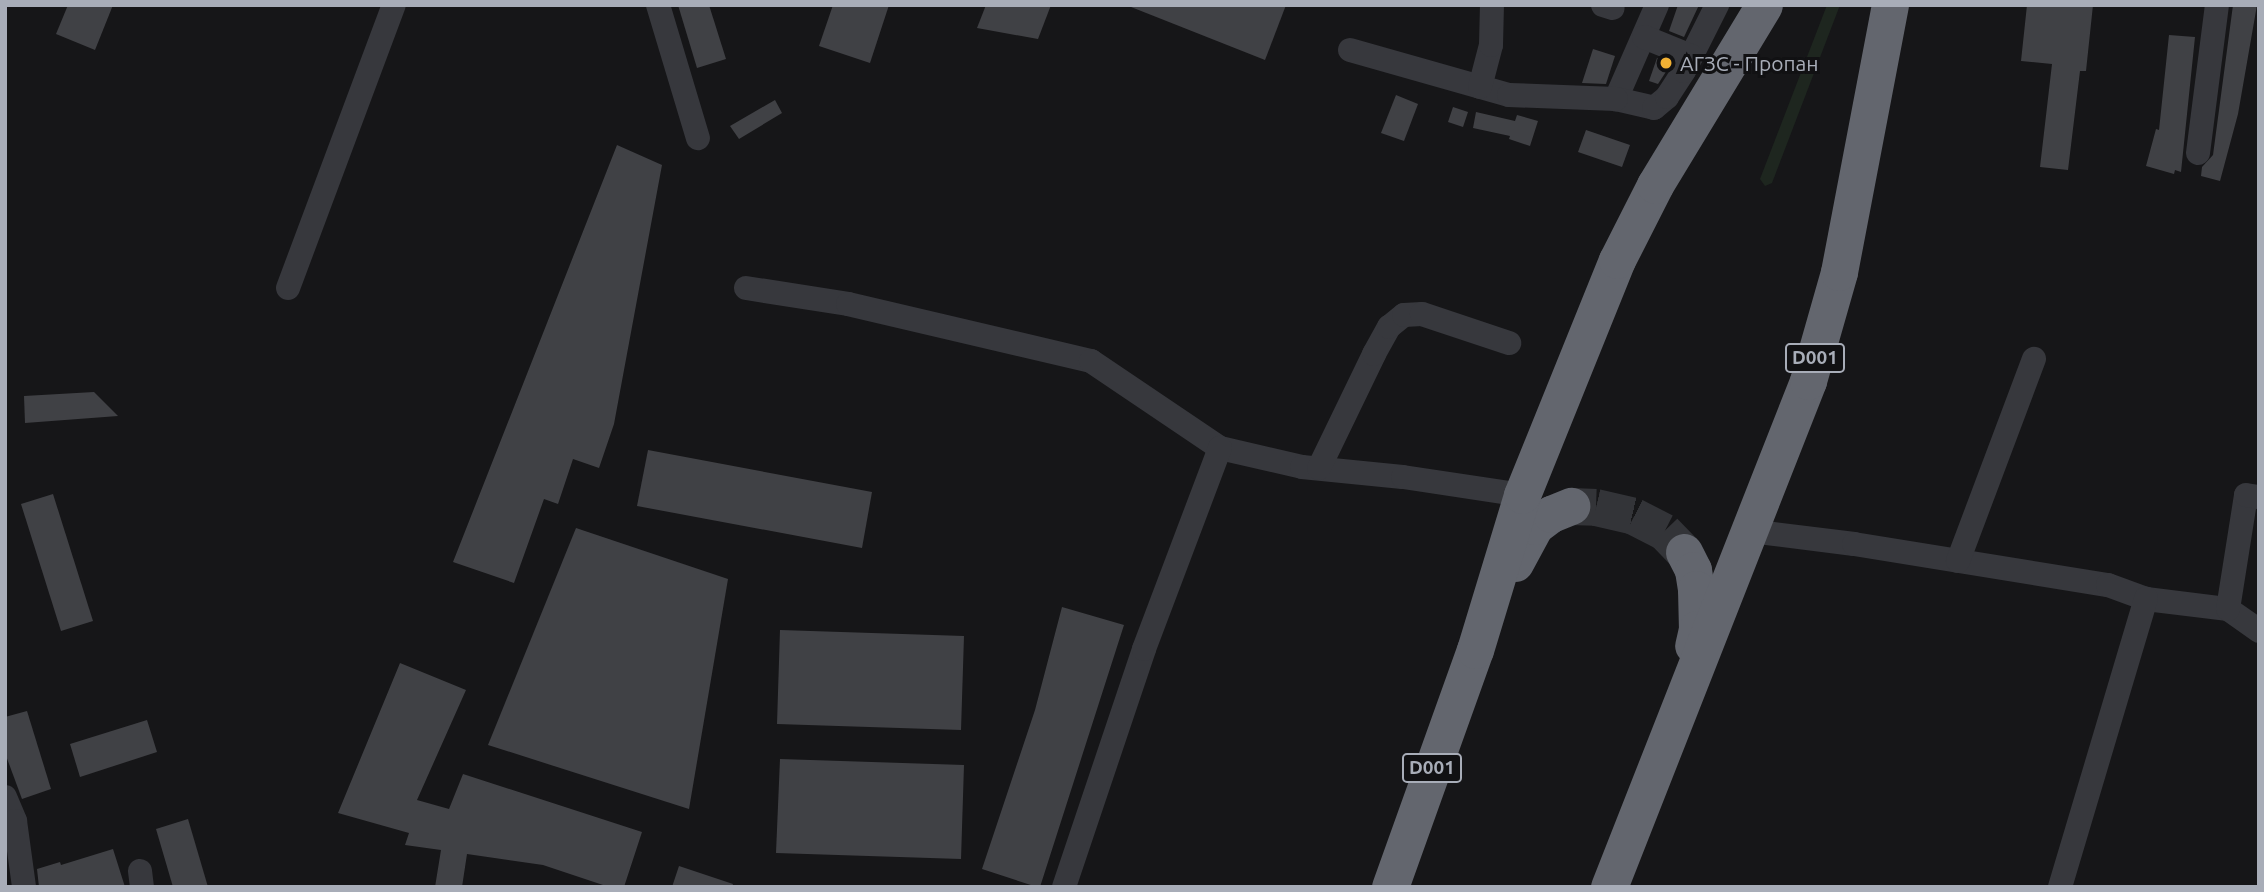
<!DOCTYPE html>
<meta charset="utf-8">
<style>
body{margin:0}
#map{position:relative;width:2264px;height:892px;overflow:hidden;background:#161618;font-family:Ubuntu,sans-serif}
div>[style]{position:absolute}
.green>*{inset:0;background:#1e261f}
.building>*{inset:0;background:#404145}
.highway-tunnel>*{height:37px;margin-top:-18.5px;transform-origin:0;background:repeating-linear-gradient(90deg,#333438 0 37px,transparent 0 55px)}
.minor>*{height:24px;margin:-12px;padding:0 12px;transform-origin:12px;border-radius:12px;background:#37383d}
.highway>*{height:37px;margin:-18.5px;padding:0 18.5px;transform-origin:18.5px;border-radius:18.5px;background:#63666e}
.dots>*{width:19px;height:19px;translate:-50% -50%;box-sizing:border-box;border:4px solid #111113;border-radius:50%}
span{translate:-50% -50%;white-space:nowrap;text-align:center;line-height:1.15;-webkit-text-stroke:6px #111113;paint-order:stroke}
.shield-label span{padding:2px 5px;background:#111113;border:2px solid;border-radius:5px;-webkit-text-stroke-width:0}
.shield-label{font-size:19px;color:#a8adb8;font-weight:700}
.poi-label{font-size:21px;color:#a8adb8}
.left{translate:0 -50%;text-align:left}
.frame{position:absolute;inset:0;border:7px solid #a8adb8;pointer-events:none}
</style>
<div id="map">
<div class="green">
<i style="clip-path:polygon(1827px 5px,1840px 5px,1772px 183px,1765px 186px,1760px 179px)"></i>
</div>
<div class="building">
<i style="clip-path:polygon(68px 5px,113px 5px,95px 50px,56px 34px)"></i>
<i style="clip-path:polygon(678px 5px,709px 5px,726px 59px,697px 68px)"></i>
<i style="clip-path:polygon(833px 5px,889px 5px,870px 63px,819px 46px)"></i>
<i style="clip-path:polygon(986px 5px,1051px 5px,1038px 39px,977px 28px)"></i>
<i style="clip-path:polygon(1126px 5px,1286px 5px,1265px 60px)"></i>
<i style="clip-path:polygon(1678px 5px,1699px 5px,1684px 37px,1669px 31px)"></i>
<i style="clip-path:polygon(2027px 5px,2093px 5px,2086px 71px,2080px 71px,2068px 170px,2040px 167px,2052px 64px,2021px 61px)"></i>
<i style="clip-path:polygon(2233px 5px,2257px 5px,2238px 114px,2220px 181px,2201px 176px,2202px 167px,2213px 155px)"></i>
<i style="clip-path:polygon(2169px 35px,2195px 37px,2181px 172px,2175px 170px,2174px 174px,2146px 166px,2156px 129px,2159px 130px)"></i>
<i style="clip-path:polygon(1593px 49px,1615px 56px,1606px 84px,1582px 83px)"></i>
<i style="clip-path:polygon(1657px 58px,1671px 64px,1658px 84px,1649px 81px)"></i>
<i style="clip-path:polygon(1396px 95px,1418px 104px,1404px 141px,1381px 133px)"></i>
<i style="clip-path:polygon(775px 100px,782px 113px,739px 139px,730px 126px)"></i>
<i style="clip-path:polygon(1453px 107px,1468px 112px,1463px 127px,1448px 122px)"></i>
<i style="clip-path:polygon(1476px 112px,1515px 121px,1517px 115px,1538px 121px,1530px 146px,1509px 139px,1510px 136px,1473px 128px)"></i>
<i style="clip-path:polygon(1586px 130px,1630px 145px,1622px 167px,1578px 152px)"></i>
<i style="clip-path:polygon(617px 145px,662px 165px,614px 424px,599px 468px,573px 459px,558px 504px,544px 499px,514px 583px,453px 562px)"></i>
<i style="clip-path:polygon(94px 392px,118px 416px,25px 423px,24px 396px)"></i>
<i style="clip-path:polygon(648px 450px,872px 492px,862px 548px,637px 506px)"></i>
<i style="clip-path:polygon(53px 494px,93px 621px,61px 631px,21px 504px)"></i>
<i style="clip-path:polygon(576px 528px,728px 579px,689px 809px,488px 745px)"></i>
<i style="clip-path:polygon(1062px 607px,1124px 625px,1040px 887px,1037px 887px,982px 869px,1035px 710px)"></i>
<i style="clip-path:polygon(780px 630px,964px 636px,961px 730px,777px 724px)"></i>
<i style="clip-path:polygon(400px 663px,466px 690px,417px 800px,449px 809px,463px 774px,642px 832px,624px 887px,609px 887px,543px 865px,467px 854px,462px 887px,435px 887px,441px 850px,405px 845px,409px 833px,338px 813px)"></i>
<i style="clip-path:polygon(27px 711px,51px 789px,22px 799px,5px 753px,5px 717px)"></i>
<i style="clip-path:polygon(147px 720px,157px 752px,80px 777px,70px 744px)"></i>
<i style="clip-path:polygon(780px 759px,964px 765px,961px 859px,776px 853px)"></i>
<i style="clip-path:polygon(188px 819px,208px 887px,173px 887px,156px 829px)"></i>
<i style="clip-path:polygon(113px 849px,125px 887px,39px 887px,37px 869px,60px 862px,61px 865px)"></i>
<i style="clip-path:polygon(679px 866px,733px 884px,732px 887px,672px 887px)"></i>
</div>
<div class="highway-tunnel">
<i style="left:1571px;top:506px;width:25px;rotate:2deg"></i>
<i style="left:1596px;top:507px;width:39px;rotate:13deg"></i>
<i style="left:1634px;top:516px;width:34px;rotate:27deg"></i>
<i style="left:1664px;top:531px;width:29px;rotate:46deg"></i>
</div>
<div class="minor">
<i style="left:658px;top:5px;width:139px;rotate:73.3deg"></i>
<i style="left:1603px;top:5px;width:10px;rotate:17deg"></i>
<i style="left:1657px;top:5px;width:103px;rotate:113.6deg"></i>
<i style="left:1616px;top:99px;width:39px;rotate:13deg"></i>
<i style="left:1654px;top:108px;width:17px;rotate:-40deg"></i>
<i style="left:1667px;top:97px;width:31px;rotate:-57deg"></i>
<i style="left:1684px;top:71px;width:74px;rotate:-63.4deg"></i>
<i style="left:1644px;top:37px;width:51px;rotate:22deg"></i>
<i style="left:1350px;top:50px;width:165px;rotate:15.8deg"></i>
<i style="left:1509px;top:95px;width:107px;rotate:2.1deg"></i>
<i style="left:1480px;top:87px;width:43px;rotate:-75.3deg"></i>
<i style="left:1491px;top:45px;width:40px;rotate:-88.6deg"></i>
<i style="left:2198px;top:153px;width:149px;rotate:-82.7deg"></i>
<i style="left:288px;top:288px;width:302px;rotate:-69.5deg"></i>
<i style="left:746px;top:288px;width:103px;rotate:8.9deg"></i>
<i style="left:848px;top:304px;width:250px;rotate:13.2deg"></i>
<i style="left:1091px;top:361px;width:156px;rotate:34deg"></i>
<i style="left:1220px;top:448px;width:84px;rotate:13deg"></i>
<i style="left:1302px;top:467px;width:101px;rotate:5.7deg"></i>
<i style="left:1403px;top:477px;width:120px;rotate:8.6deg"></i>
<i style="left:1319px;top:468px;width:127px;rotate:-64.2deg"></i>
<i style="left:1374px;top:354px;width:31px;rotate:-61deg"></i>
<i style="left:1389px;top:327px;width:19px;rotate:-39deg"></i>
<i style="left:1404px;top:315px;width:18px;rotate:-3deg"></i>
<i style="left:1422px;top:314px;width:92px;rotate:18.4deg"></i>
<i style="left:1750px;top:531px;width:105px;rotate:7.1deg"></i>
<i style="left:1854px;top:544px;width:257px;rotate:9.2deg"></i>
<i style="left:2108px;top:585px;width:40px;rotate:20.2deg"></i>
<i style="left:2146px;top:599px;width:83px;rotate:7deg"></i>
<i style="left:2228px;top:609px;width:38px;rotate:35deg"></i>
<i style="left:1958px;top:561px;width:216px;rotate:-69.4deg"></i>
<i style="left:2228px;top:609px;width:115px;rotate:-81deg"></i>
<i style="left:2246px;top:495px;width:13px;rotate:9deg"></i>
<i style="left:5px;top:797px;width:26px;rotate:67deg"></i>
<i style="left:15px;top:821px;width:67px;rotate:82.2deg"></i>
<i style="left:140px;top:871px;width:16px;rotate:83deg"></i>
<i style="left:1064px;top:887px;width:251px;rotate:-71.4deg"></i>
<i style="left:1144px;top:649px;width:215px;rotate:-69.3deg"></i>
<i style="left:2060px;top:887px;width:301px;rotate:-73.4deg"></i>
</div>
<div class="highway">
<i style="left:1684px;top:552px;width:20px;rotate:63deg"></i>
<i style="left:1693px;top:570px;width:19px;rotate:81deg"></i>
<i style="left:1696px;top:589px;width:40px;rotate:88.6deg"></i>
<i style="left:1697px;top:629px;width:17px;rotate:103deg"></i>
<i style="left:1515px;top:563px;width:42px;rotate:-61.6deg"></i>
<i style="left:1535px;top:526px;width:20px;rotate:-37deg"></i>
<i style="left:1551px;top:514px;width:22px;rotate:-22deg"></i>
<i style="left:1390px;top:887px;width:252px;rotate:-70.3deg"></i>
<i style="left:1475px;top:650px;width:162px;rotate:-73.1deg"></i>
<i style="left:1522px;top:495px;width:253px;rotate:-68deg"></i>
<i style="left:1617px;top:260px;width:84px;rotate:-63.1deg"></i>
<i style="left:1655px;top:185px;width:210px;rotate:-58.8deg"></i>
<i style="left:1609px;top:887px;width:544px;rotate:-68.53deg"></i>
<i style="left:1808px;top:381px;width:113px;rotate:-74.1deg"></i>
<i style="left:1839px;top:272px;width:272px;rotate:-79.2deg"></i>
</div>
<div class="dots">
<i style="left:1666px;top:63px;background:#f2b134"></i>
</div>
<div class="shield-label">
<span style="left:1815px;top:358px">D001</span>
<span style="left:1432px;top:768px">D001</span>
</div>
<div class="poi-label">
<span class="left" style="left:1680px;top:63px">АГЗС - Пропан</span>
</div>
<div class="frame"></div>
</div>
